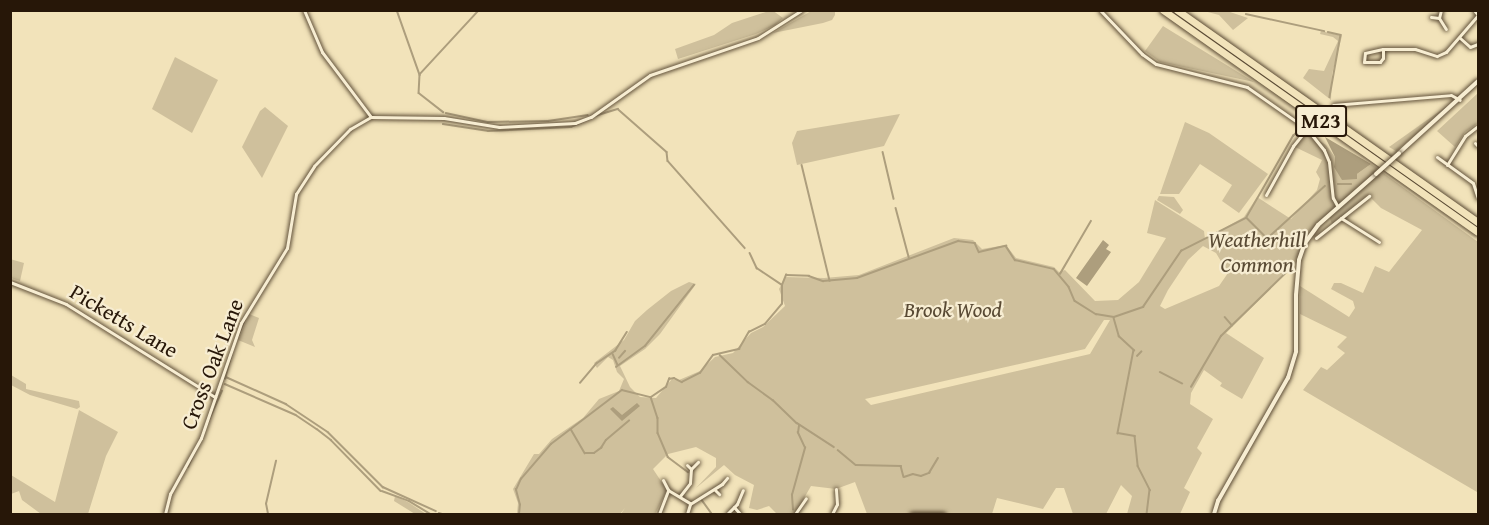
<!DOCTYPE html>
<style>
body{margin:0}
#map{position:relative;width:1489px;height:525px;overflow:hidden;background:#f2e3ba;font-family:"Gentium Book Plus",serif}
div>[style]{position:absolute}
.green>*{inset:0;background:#cfc09c}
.water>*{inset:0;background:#ad9e7d}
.stream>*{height:1.5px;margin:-0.75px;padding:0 0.75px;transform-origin:0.75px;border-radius:0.75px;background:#ad9e7d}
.roads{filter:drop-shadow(0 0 2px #5a4a34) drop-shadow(0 0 2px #5a4a34)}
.minor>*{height:3px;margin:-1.5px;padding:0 1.5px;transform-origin:1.5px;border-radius:1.5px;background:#f7edd2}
.tertiary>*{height:4px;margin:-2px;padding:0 2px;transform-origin:2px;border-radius:2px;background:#f7edd2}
.motorway>*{height:7px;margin:-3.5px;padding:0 3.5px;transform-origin:3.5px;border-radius:3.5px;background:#f2e3ba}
.bridges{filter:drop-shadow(0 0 2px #5a4a34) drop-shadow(0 0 2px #5a4a34)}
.tertiary-bridge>*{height:4px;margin:-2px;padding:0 2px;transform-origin:2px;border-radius:2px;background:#f7edd2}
span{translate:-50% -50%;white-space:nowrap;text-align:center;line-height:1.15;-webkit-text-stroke:4.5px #f7edd2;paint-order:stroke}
.shield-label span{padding:2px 4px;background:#f7edd2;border:2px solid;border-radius:4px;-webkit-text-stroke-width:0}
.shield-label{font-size:21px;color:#271708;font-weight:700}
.park-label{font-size:22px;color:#594a34;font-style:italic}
.street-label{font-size:22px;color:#271708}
.frame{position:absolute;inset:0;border:12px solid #271708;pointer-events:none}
</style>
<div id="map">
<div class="green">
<i style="clip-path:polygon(772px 10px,783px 18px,775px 25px,756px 34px,678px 59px,675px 49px,714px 35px,732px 23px)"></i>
<i style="clip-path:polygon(813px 10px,835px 11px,835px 15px,832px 20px,823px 23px,773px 33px)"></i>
<i style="clip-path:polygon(1204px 11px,1227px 11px,1248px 18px,1233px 30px,1219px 15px)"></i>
<i style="clip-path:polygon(1163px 26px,1220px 61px,1254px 82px,1160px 62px,1145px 51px)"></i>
<i style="clip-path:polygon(1321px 31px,1342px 36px,1332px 74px,1331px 100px,1303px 78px,1309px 69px,1324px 71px,1338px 41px,1333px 37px,1320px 34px)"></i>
<i style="clip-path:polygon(175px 57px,218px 80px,192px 133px,152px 109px)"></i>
<i style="clip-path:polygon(1478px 93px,1478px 123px,1465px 132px,1455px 147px,1437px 131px)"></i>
<i style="clip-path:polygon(1455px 102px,1396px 151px,1389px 147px,1444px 108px)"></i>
<i style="clip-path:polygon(265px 107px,288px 126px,262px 178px,242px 147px,260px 111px)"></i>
<i style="clip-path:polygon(900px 114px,884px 146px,797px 165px,792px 143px,797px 131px)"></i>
<i style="clip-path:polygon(1185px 122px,1209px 133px,1268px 174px,1239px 213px,1222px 201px,1232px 185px,1200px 164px,1179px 194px,1160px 194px)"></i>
<i style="clip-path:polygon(evenodd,1307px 133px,1326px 145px,1335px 157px,1334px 167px,1357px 174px,1371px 164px,1478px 242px,1477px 492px,1303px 390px,1321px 367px,1327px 370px,1345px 353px,1337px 347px,1347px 337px,1300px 314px,1300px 286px,1349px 317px,1355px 308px,1353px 301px,1331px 289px,1334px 283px,1341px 283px,1363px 293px,1375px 266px,1389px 272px,1422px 230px,1381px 208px,1369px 196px,1332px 224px,1329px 216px,1312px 232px,1299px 260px,1226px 333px,1264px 358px,1242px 399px,1220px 386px,1222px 383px,1204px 370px,1191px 393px,1190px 404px,1213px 419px,1197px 448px,1202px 453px,1184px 488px,1190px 492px,1180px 514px,1127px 514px,1132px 496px,1121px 485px,1106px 514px,1073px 514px,1064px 488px,1056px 488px,1043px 509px,997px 498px,992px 514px,867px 514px,855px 482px,836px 489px,811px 486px,795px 514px,776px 513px,769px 506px,757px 510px,749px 508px,754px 485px,735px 475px,724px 465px,696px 488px,716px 467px,716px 458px,696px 447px,668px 454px,653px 469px,667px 490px,655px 514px,621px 514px,625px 508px,620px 514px,517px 514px,518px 503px,513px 489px,534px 454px,539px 454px,552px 439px,583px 418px,599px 399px,619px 391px,624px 379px,617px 372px,613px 360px,608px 357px,597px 368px,594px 363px,624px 340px,635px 321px,647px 310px,671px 291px,689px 282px,696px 284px,660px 334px,645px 349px,620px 366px,630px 387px,640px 397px,656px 398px,672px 379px,679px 380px,700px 371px,715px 357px,733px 353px,751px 333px,763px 327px,785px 306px,779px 289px,785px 277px,824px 278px,859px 275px,954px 238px,973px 240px,982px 249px,1006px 245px,1016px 258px,1054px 267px,1059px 272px,1065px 270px,1095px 301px,1118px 300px,1139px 282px,1166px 238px,1147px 233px,1155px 200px,1204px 231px,1205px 239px,1244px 217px,1257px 197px,1291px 219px,1317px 190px,1320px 179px,1316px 172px,1322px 160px,1295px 147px,1307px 133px,1203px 246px,1216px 253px,1228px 273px,1219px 286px,1165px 309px,1160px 306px,1168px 290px,1188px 260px,1203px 246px,1307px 133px,1104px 320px,1110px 320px,1090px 354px,871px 405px,865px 399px,1085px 349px,1104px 320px)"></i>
<i style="clip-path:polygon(1159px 196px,1174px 197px,1183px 210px,1180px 214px,1157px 200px)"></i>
<i style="clip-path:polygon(10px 259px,24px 263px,20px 281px,11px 278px)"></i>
<i style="clip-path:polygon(249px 314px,259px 318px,252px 340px,255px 347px,238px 340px)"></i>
<i style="clip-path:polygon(11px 375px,26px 384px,26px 389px,79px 401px,80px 407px,77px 409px,30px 395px,11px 385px)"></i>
<i style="clip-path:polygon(79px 410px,118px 432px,106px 456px,88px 514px,41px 514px,22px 500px,19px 491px,11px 494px,11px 475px,55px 502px)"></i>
<i style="clip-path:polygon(395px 496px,408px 502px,426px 514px,415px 514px,394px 501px)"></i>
</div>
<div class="water">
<i style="clip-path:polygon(1325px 137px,1371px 164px,1357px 174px,1357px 179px,1342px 180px,1334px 167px,1335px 157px)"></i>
<i style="clip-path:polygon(1103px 240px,1109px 245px,1106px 249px,1111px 252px,1087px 286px,1076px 278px)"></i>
<i style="clip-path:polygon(637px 403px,640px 406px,622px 421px,610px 409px,613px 407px,622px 415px)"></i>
</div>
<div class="stream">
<i style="left:397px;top:10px;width:69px;rotate:70.5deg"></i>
<i style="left:420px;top:75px;width:18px;rotate:93deg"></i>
<i style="left:419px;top:93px;width:31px;rotate:38deg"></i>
<i style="left:1247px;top:11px;width:1px;rotate:-90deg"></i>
<i style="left:1246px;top:14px;width:80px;rotate:12.3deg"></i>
<i style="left:1328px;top:32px;width:13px;rotate:13deg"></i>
<i style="left:1341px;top:35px;width:63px;rotate:100.1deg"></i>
<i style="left:420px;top:74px;width:87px;rotate:-47.3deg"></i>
<i style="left:446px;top:113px;width:43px;rotate:12.1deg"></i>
<i style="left:488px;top:122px;width:60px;rotate:-1deg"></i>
<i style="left:548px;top:121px;width:40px;rotate:-8.5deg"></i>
<i style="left:595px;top:116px;width:24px;rotate:-17deg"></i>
<i style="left:618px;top:109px;width:65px;rotate:41.3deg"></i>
<i style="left:667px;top:152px;width:9px;rotate:84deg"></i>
<i style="left:668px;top:161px;width:116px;rotate:48.5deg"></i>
<i style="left:443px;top:124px;width:46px;rotate:8.8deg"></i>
<i style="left:488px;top:131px;width:82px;rotate:-2.8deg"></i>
<i style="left:571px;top:127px;width:22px;rotate:-24deg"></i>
<i style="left:883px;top:152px;width:48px;rotate:76.8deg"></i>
<i style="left:802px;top:165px;width:119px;rotate:76.4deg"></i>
<i style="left:1338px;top:184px;width:13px"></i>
<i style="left:896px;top:208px;width:51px;rotate:75.1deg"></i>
<i style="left:1247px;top:218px;width:25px;rotate:45deg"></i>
<i style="left:1265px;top:236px;width:5px"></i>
<i style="left:1270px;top:236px;width:74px;rotate:-42.3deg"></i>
<i style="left:750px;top:253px;width:17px;rotate:65deg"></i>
<i style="left:757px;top:268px;width:29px;rotate:34deg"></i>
<i style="left:1060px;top:274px;width:61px;rotate:-59.7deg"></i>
<i style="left:1225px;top:317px;width:11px;rotate:49deg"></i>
<i style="left:1114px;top:318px;width:19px;rotate:74deg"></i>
<i style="left:1119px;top:336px;width:21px;rotate:43deg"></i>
<i style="left:1134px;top:350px;width:85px;rotate:100.9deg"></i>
<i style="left:1118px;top:433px;width:17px;rotate:10deg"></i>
<i style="left:1135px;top:436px;width:30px;rotate:84deg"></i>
<i style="left:1138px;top:466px;width:27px;rotate:63deg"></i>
<i style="left:1150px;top:490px;width:24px;rotate:97deg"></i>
<i style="left:237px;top:339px;width:21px;rotate:-67deg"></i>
<i style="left:613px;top:354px;width:12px;rotate:66deg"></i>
<i style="left:720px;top:355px;width:39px;rotate:44deg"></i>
<i style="left:748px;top:382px;width:31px;rotate:36deg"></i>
<i style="left:773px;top:400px;width:33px;rotate:44deg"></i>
<i style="left:797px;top:423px;width:44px;rotate:33deg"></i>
<i style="left:1137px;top:356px;width:6px;rotate:-45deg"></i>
<i style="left:619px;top:358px;width:9px;rotate:-49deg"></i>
<i style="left:616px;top:367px;width:36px;rotate:-36deg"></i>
<i style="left:645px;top:346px;width:78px;rotate:-51.2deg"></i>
<i style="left:1160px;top:372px;width:25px;rotate:27deg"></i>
<i style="left:226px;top:377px;width:66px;rotate:24.2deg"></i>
<i style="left:286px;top:404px;width:50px;rotate:33.7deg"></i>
<i style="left:328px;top:432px;width:78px;rotate:45deg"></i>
<i style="left:383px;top:487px;width:58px;rotate:24.4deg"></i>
<i style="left:225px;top:379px;width:34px;rotate:-75deg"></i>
<i style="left:580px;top:383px;width:26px;rotate:-50deg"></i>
<i style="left:597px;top:363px;width:22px;rotate:-34deg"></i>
<i style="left:615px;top:351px;width:22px;rotate:-58deg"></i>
<i style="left:225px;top:384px;width:77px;rotate:23.6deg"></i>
<i style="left:296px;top:415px;width:25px;rotate:34deg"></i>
<i style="left:317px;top:429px;width:18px;rotate:38deg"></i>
<i style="left:331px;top:440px;width:71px;rotate:45.6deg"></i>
<i style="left:1191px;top:387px;width:59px;rotate:-59.5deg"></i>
<i style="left:1221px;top:336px;width:99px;rotate:-44.2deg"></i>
<i style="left:651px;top:397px;width:22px;rotate:72deg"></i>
<i style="left:658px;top:418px;width:15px;rotate:90deg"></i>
<i style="left:658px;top:433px;width:26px;rotate:67deg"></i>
<i style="left:668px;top:457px;width:25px;rotate:37deg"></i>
<i style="left:571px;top:429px;width:28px;rotate:60deg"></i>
<i style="left:838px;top:450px;width:23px;rotate:40deg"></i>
<i style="left:856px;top:465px;width:45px;rotate:1.3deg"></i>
<i style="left:901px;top:466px;width:11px;rotate:75deg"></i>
<i style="left:904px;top:477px;width:9px;rotate:-18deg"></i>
<i style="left:913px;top:474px;width:8px;rotate:14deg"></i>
<i style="left:921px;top:476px;width:9px;rotate:-21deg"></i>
<i style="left:929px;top:473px;width:17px;rotate:-59deg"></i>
<i style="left:585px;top:453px;width:9px"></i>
<i style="left:594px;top:453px;width:9px;rotate:-36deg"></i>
<i style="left:601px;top:448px;width:9px;rotate:-58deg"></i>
<i style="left:606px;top:440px;width:30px;rotate:-40deg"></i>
<i style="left:188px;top:467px;width:83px;rotate:-65.9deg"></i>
<i style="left:382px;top:491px;width:29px;rotate:20deg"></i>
<i style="left:409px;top:501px;width:26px;rotate:31deg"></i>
<i style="left:702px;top:500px;width:17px;rotate:54deg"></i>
<i style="left:793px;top:510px;width:15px;rotate:-94deg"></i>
<i style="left:792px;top:495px;width:49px;rotate:-74.5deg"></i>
<i style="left:805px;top:448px;width:17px;rotate:-115deg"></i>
<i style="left:798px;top:433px;width:7px;rotate:-82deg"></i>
<i style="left:439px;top:513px;width:3px;rotate:18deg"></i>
<i style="left:268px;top:514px;width:10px;rotate:-101deg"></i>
<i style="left:266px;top:504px;width:44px;rotate:-76.9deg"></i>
<i style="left:519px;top:514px;width:9px;rotate:-84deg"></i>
<i style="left:520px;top:505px;width:16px;rotate:-105deg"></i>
<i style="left:516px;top:490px;width:12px;rotate:-66deg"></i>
<i style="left:521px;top:479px;width:46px;rotate:-49.4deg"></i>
<i style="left:551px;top:444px;width:89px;rotate:-37.3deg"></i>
<i style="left:622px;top:390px;width:30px;rotate:14deg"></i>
<i style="left:651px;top:397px;width:18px;rotate:-34deg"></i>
<i style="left:666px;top:387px;width:9px;rotate:-69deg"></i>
<i style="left:669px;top:379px;width:5px;rotate:-11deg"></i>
<i style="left:674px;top:378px;width:9px;rotate:27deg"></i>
<i style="left:682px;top:382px;width:20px;rotate:-27deg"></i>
<i style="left:700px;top:373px;width:22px;rotate:-54deg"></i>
<i style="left:713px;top:355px;width:27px;rotate:-13deg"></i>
<i style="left:739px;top:349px;width:20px;rotate:-60deg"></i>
<i style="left:749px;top:332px;width:18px;rotate:-27deg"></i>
<i style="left:765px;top:324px;width:26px;rotate:-50deg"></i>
<i style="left:782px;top:304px;width:19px;rotate:-90deg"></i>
<i style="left:782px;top:285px;width:11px;rotate:-68deg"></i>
<i style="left:786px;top:275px;width:23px;rotate:2deg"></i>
<i style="left:809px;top:276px;width:15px;rotate:20deg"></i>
<i style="left:823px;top:281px;width:34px;rotate:-5deg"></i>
<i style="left:857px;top:278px;width:108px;rotate:-20.1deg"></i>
<i style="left:958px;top:241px;width:17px;rotate:7deg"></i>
<i style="left:975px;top:243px;width:10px;rotate:66deg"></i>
<i style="left:979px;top:252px;width:28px;rotate:-13deg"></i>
<i style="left:1006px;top:246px;width:17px;rotate:57deg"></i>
<i style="left:1015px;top:260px;width:40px;rotate:13deg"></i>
<i style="left:1054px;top:269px;width:23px;rotate:50deg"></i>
<i style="left:1069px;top:287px;width:15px;rotate:67deg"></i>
<i style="left:1075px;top:301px;width:25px;rotate:32deg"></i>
<i style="left:1096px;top:314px;width:18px;rotate:9deg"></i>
<i style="left:1114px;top:317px;width:31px;rotate:-19deg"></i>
<i style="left:1143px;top:307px;width:68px;rotate:-55.8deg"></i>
<i style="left:1181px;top:251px;width:73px;rotate:-26.9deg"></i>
<i style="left:1246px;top:218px;width:95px;rotate:-60.2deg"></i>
<i style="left:1293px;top:136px;width:8px;rotate:-45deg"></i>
</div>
<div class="roads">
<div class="minor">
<i style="left:304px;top:10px;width:46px;rotate:66.8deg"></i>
<i style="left:322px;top:52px;width:81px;rotate:53deg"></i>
<i style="left:1100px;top:10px;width:61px;rotate:46.3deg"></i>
<i style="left:1142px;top:54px;width:17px;rotate:36deg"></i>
<i style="left:1156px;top:64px;width:94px;rotate:14.2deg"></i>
<i style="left:1247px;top:87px;width:73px;rotate:35deg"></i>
<i style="left:1307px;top:129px;width:27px;rotate:51deg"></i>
<i style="left:1324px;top:150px;width:13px;rotate:67deg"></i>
<i style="left:1329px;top:162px;width:36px;rotate:84deg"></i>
<i style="left:1333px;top:198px;width:10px;rotate:61deg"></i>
<i style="left:1441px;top:10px;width:8px;rotate:104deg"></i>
<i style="left:1439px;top:18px;width:13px;rotate:58deg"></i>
<i style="left:1474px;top:10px;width:6px;rotate:51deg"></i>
<i style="left:1431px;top:17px;width:8px;rotate:7deg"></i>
<i style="left:1460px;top:38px;width:13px;rotate:42deg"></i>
<i style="left:1470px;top:47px;width:9px;rotate:-21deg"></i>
<i style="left:1383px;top:49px;width:32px"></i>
<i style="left:1415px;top:49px;width:23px;rotate:18deg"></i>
<i style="left:1437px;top:56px;width:10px;rotate:-24deg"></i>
<i style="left:1446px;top:52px;width:49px;rotate:-49.1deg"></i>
<i style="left:1383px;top:49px;width:9px;rotate:90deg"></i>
<i style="left:1383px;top:58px;width:5px;rotate:127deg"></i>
<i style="left:1380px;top:62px;width:16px;rotate:180deg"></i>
<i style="left:1364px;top:62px;width:9px;rotate:-84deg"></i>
<i style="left:1365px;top:53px;width:18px;rotate:-13deg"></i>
<i style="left:1333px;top:105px;width:118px;rotate:-4.8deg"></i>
<i style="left:1451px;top:95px;width:10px;rotate:29deg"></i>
<i style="left:1475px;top:143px;width:4px;rotate:45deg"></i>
<i style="left:1437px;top:157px;width:44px;rotate:35.8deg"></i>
<i style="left:1473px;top:183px;width:16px;rotate:72deg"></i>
<i style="left:1447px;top:165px;width:34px;rotate:-58deg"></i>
<i style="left:1465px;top:136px;width:16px;rotate:-38deg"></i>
<i style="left:1266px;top:195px;width:56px;rotate:-61.1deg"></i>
<i style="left:1293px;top:146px;width:22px;rotate:-51deg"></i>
<i style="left:1341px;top:218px;width:45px;rotate:32.3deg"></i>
<i style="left:1316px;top:238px;width:68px;rotate:-38.4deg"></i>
<i style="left:10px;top:282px;width:60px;rotate:21.4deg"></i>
<i style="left:66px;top:304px;width:176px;rotate:32deg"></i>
<i style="left:687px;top:465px;width:6px;rotate:45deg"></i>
<i style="left:663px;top:480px;width:11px;rotate:63deg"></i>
<i style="left:668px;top:490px;width:26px;rotate:31deg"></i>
<i style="left:715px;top:490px;width:6px;rotate:45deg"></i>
<i style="left:680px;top:496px;width:16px;rotate:-52deg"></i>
<i style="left:690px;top:483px;width:14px;rotate:-86deg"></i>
<i style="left:691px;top:469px;width:10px;rotate:-45deg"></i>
<i style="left:734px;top:507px;width:9px;rotate:49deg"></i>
<i style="left:165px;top:514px;width:21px;rotate:-76deg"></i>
<i style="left:170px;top:494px;width:64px;rotate:-61deg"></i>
<i style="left:201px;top:438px;width:122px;rotate:-70.8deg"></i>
<i style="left:241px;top:323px;width:88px;rotate:-58.5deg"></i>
<i style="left:287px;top:248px;width:55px;rotate:-80.5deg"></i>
<i style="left:296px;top:194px;width:33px;rotate:-57deg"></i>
<i style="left:314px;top:166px;width:52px;rotate:-45.8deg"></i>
<i style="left:350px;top:129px;width:24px;rotate:-30deg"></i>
<i style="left:371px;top:117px;width:73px;rotate:0.8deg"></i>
<i style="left:444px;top:118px;width:56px;rotate:9.3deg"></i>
<i style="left:499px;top:127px;width:76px;rotate:-3deg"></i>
<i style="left:575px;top:123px;width:17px;rotate:-21deg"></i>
<i style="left:591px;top:117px;width:72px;rotate:-35.4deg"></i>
<i style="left:650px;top:75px;width:114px;rotate:-18.9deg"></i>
<i style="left:758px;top:38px;width:52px;rotate:-32.5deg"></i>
<i style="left:659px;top:514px;width:26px;rotate:-69deg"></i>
<i style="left:687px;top:514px;width:10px;rotate:-73deg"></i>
<i style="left:690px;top:504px;width:38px;rotate:-32deg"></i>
<i style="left:722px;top:484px;width:8px;rotate:-50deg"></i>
<i style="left:727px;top:514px;width:14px;rotate:-45deg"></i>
<i style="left:737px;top:504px;width:15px;rotate:-67deg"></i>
<i style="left:795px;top:514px;width:19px;rotate:-55deg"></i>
<i style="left:832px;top:514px;width:11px;rotate:-63deg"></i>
<i style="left:837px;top:504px;width:15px;rotate:-94deg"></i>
<i style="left:911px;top:514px;width:33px"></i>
</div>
<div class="tertiary">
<i style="left:1399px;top:153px;width:107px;rotate:-42.3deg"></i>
<i style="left:1214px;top:514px;width:14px;rotate:-73deg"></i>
<i style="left:1218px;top:501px;width:142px;rotate:-60.4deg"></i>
<i style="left:1288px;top:378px;width:28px;rotate:-73deg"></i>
<i style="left:1296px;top:351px;width:56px;rotate:-90deg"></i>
<i style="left:1296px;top:295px;width:35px;rotate:-85deg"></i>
<i style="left:1299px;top:260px;width:18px;rotate:-71deg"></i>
<i style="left:1305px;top:243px;width:22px;rotate:-54deg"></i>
<i style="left:1318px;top:225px;width:77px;rotate:-41.3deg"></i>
</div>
<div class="motorway">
<i style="left:1163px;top:10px;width:385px;rotate:35.2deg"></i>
<i style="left:1177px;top:10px;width:368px;rotate:35.2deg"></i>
</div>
</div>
<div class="bridges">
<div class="tertiary-bridge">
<i style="left:1376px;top:174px;width:31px;rotate:-42deg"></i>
</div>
</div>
<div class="shield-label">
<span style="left:1321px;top:121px">M23</span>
</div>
<div class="park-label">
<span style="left:1257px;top:252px">Weatherhill<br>Common</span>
<span style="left:953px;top:310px">Brook Wood</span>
</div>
<div class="street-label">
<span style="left:124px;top:321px;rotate:31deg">Picketts Lane</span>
<span style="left:212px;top:364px;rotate:-69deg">Cross Oak Lane</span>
</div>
<div class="frame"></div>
</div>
